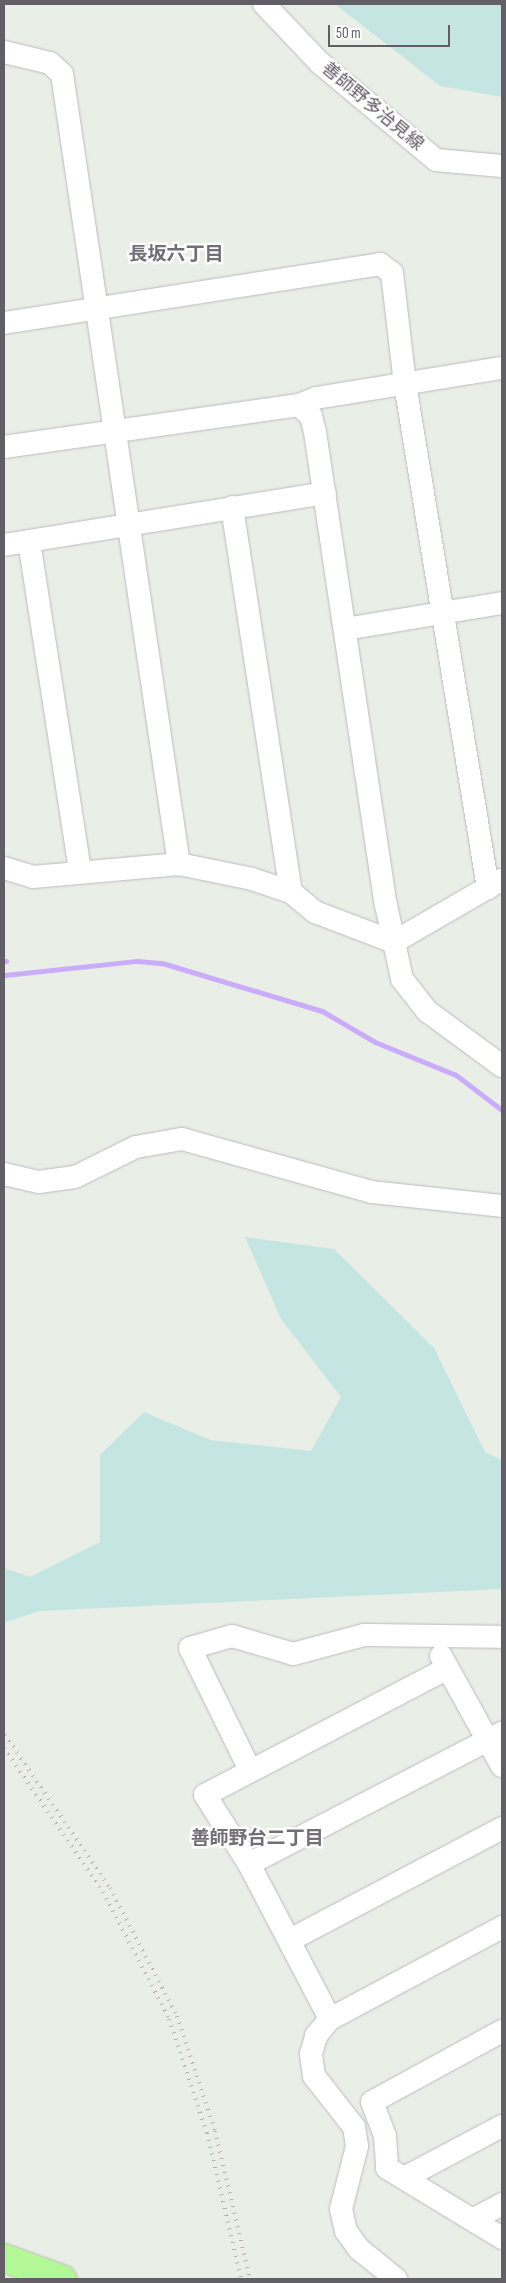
<!DOCTYPE html>
<meta charset="utf-8">
<style>
body{margin:0}
#map{position:relative;width:506px;height:2283px;overflow:hidden;background:#e9efe7;font-family:"Sofia Sans Condensed","Noto Sans JP",sans-serif}
div>[style]{position:absolute}
.green>*{inset:0;background:#c5e5e3}
.stream>*{height:5px;margin:-2.5px;padding:0 2.5px;transform-origin:2.5px;border-radius:2.5px;background:#caacfa}
.roads{filter:drop-shadow(0 0 1px #bcb9bf) drop-shadow(0 0 1px #bcb9bf)}
.minor>*{height:22px;margin:-11px;padding:0 11px;transform-origin:11px;border-radius:11px;background:#fff}
.highway>*{height:28px;margin:-14px;padding:0 14px;transform-origin:14px;border-radius:14px;background:#b4f796}
.rail>*{height:4px;margin-top:-2px;transform-origin:0;background:repeating-linear-gradient(90deg,#b2b1b2 0 1px,transparent 0 7px)}
span{translate:-50% -50%;white-space:nowrap;text-align:center;line-height:1.15;-webkit-text-stroke:4.5px #fff;paint-order:stroke}
.street-label{font-size:18px;color:#625e66}
.neighbourhood-label{font-size:19px;color:#736f78;font-weight:700}
.frame{position:absolute;inset:0;border:5px solid #625e66;pointer-events:none}
.scale{position:absolute;left:328px;top:25px;width:122px;height:22px;box-sizing:border-box;border:2px solid #625e66;border-top:0;padding-left:6px;font-size:15px;line-height:18px;white-space:nowrap;color:#625e66;-webkit-text-stroke:4px #fff;paint-order:stroke}
</style>
<div id="map">
<div class="green">
<i style="clip-path:polygon(335px 4px,502px 4px,502px 97px,440px 86px)"></i>
<i style="clip-path:polygon(245px 1237px,334px 1249px,434px 1348px,485px 1452px,502px 1460px,502px 1589px,39px 1611px,4px 1623px,4px 1568px,30px 1577px,100px 1542px,100px 1455px,144px 1412px,210px 1440px,311px 1451px,341px 1397px,281px 1319px)"></i>
</div>
<div class="stream">
<i style="left:4px;top:961px;width:2px"></i>
<i style="left:5px;top:975px;width:133px;rotate:-6.1deg"></i>
<i style="left:137px;top:961px;width:25px;rotate:5deg"></i>
<i style="left:162px;top:963px;width:167px;rotate:16.7deg"></i>
<i style="left:322px;top:1011px;width:61px;rotate:30.3deg"></i>
<i style="left:375px;top:1042px;width:87px;rotate:22.2deg"></i>
<i style="left:456px;top:1075px;width:58px;rotate:37.3deg"></i>
</div>
<div class="roads">
<div class="minor">
<i style="left:264px;top:4px;width:81px;rotate:46.5deg"></i>
<i style="left:320px;top:63px;width:151px;rotate:39.9deg"></i>
<i style="left:436px;top:160px;width:66px;rotate:5.2deg"></i>
<i style="left:4px;top:52px;width:47px;rotate:13.4deg"></i>
<i style="left:50px;top:63px;width:16px;rotate:43deg"></i>
<i style="left:62px;top:74px;width:799px;rotate:81.58deg"></i>
<i style="left:4px;top:323px;width:381px;rotate:-8.9deg"></i>
<i style="left:380px;top:264px;width:15px;rotate:37deg"></i>
<i style="left:392px;top:273px;width:112px;rotate:83.3deg"></i>
<i style="left:405px;top:384px;width:511px;rotate:80.65deg"></i>
<i style="left:299px;top:405px;width:16px;rotate:43deg"></i>
<i style="left:311px;top:416px;width:16px;rotate:76deg"></i>
<i style="left:315px;top:432px;width:478px;rotate:81.5deg"></i>
<i style="left:386px;top:905px;width:76px;rotate:77.8deg"></i>
<i style="left:402px;top:979px;width:41px;rotate:52deg"></i>
<i style="left:427px;top:1011px;width:93px;rotate:36.3deg"></i>
<i style="left:4px;top:447px;width:298px;rotate:-8.1deg"></i>
<i style="left:299px;top:405px;width:18px;rotate:-22deg"></i>
<i style="left:316px;top:398px;width:188px;rotate:-9.2deg"></i>
<i style="left:232px;top:507px;width:389px;rotate:81.3deg"></i>
<i style="left:29px;top:541px;width:334px;rotate:81.2deg"></i>
<i style="left:4px;top:545px;width:325px;rotate:-9.2deg"></i>
<i style="left:345px;top:629px;width:159px;rotate:-9.4deg"></i>
<i style="left:4px;top:868px;width:30px;rotate:17deg"></i>
<i style="left:33px;top:877px;width:147px;rotate:-5.1deg"></i>
<i style="left:179px;top:864px;width:75px;rotate:11.6deg"></i>
<i style="left:252px;top:879px;width:41px;rotate:18.4deg"></i>
<i style="left:291px;top:892px;width:31px;rotate:40deg"></i>
<i style="left:315px;top:912px;width:85px;rotate:20.8deg"></i>
<i style="left:394px;top:942px;width:124px;rotate:-30.1deg"></i>
<i style="left:4px;top:1174px;width:36px;rotate:13deg"></i>
<i style="left:39px;top:1182px;width:36px;rotate:-8deg"></i>
<i style="left:75px;top:1177px;width:68px;rotate:-26.2deg"></i>
<i style="left:136px;top:1147px;width:47px;rotate:-9.9deg"></i>
<i style="left:182px;top:1139px;width:197px;rotate:15.6deg"></i>
<i style="left:372px;top:1192px;width:131px;rotate:6.1deg"></i>
<i style="left:441px;top:1656px;width:126px;rotate:61deg"></i>
<i style="left:250px;top:1770px;width:136px;rotate:-116.2deg"></i>
<i style="left:190px;top:1648px;width:44px;rotate:-15.9deg"></i>
<i style="left:232px;top:1636px;width:64px;rotate:16.4deg"></i>
<i style="left:293px;top:1654px;width:73px;rotate:-15deg"></i>
<i style="left:364px;top:1635px;width:138px;rotate:0.8deg"></i>
<i style="left:249px;top:1864px;width:285px;rotate:-27.4deg"></i>
<i style="left:290px;top:1940px;width:240px;rotate:-27.8deg"></i>
<i style="left:330px;top:2019px;width:175px;rotate:-117.6deg"></i>
<i style="left:249px;top:1864px;width:82px;rotate:-122.5deg"></i>
<i style="left:205px;top:1795px;width:272px;rotate:-27.6deg"></i>
<i style="left:502px;top:2031px;width:148px;rotate:151.4deg"></i>
<i style="left:372px;top:2102px;width:36px;rotate:69deg"></i>
<i style="left:385px;top:2136px;width:32px;rotate:86deg"></i>
<i style="left:387px;top:2168px;width:135px;rotate:31.3deg"></i>
<i style="left:404px;top:2178px;width:111px;rotate:-28deg"></i>
<i style="left:474px;top:2219px;width:32px;rotate:-28deg"></i>
<i style="left:396px;top:2279px;width:48px;rotate:-141deg"></i>
<i style="left:359px;top:2249px;width:22px;rotate:-126deg"></i>
<i style="left:346px;top:2231px;width:23px;rotate:-103deg"></i>
<i style="left:341px;top:2209px;width:65px;rotate:-75.7deg"></i>
<i style="left:357px;top:2146px;width:19px;rotate:-99deg"></i>
<i style="left:354px;top:2127px;width:65px;rotate:-128.1deg"></i>
<i style="left:314px;top:2076px;width:22px;rotate:-98deg"></i>
<i style="left:311px;top:2054px;width:19px;rotate:-74deg"></i>
<i style="left:316px;top:2036px;width:22px;rotate:-51deg"></i>
<i style="left:330px;top:2019px;width:195px;rotate:-28.1deg"></i>
</div>
<div class="highway">
<i style="left:4px;top:2258px;width:62px;rotate:19.9deg"></i>
</div>
</div>
<div class="rail">
<i style="left:5px;top:1735px;width:186px;rotate:55.5deg"></i>
<i style="left:110px;top:1888px;width:144px;rotate:62.4deg"></i>
<i style="left:177px;top:2016px;width:121px;rotate:71.7deg"></i>
<i style="left:215px;top:2131px;width:152px;rotate:76.7deg"></i>
<i style="left:4px;top:1748px;width:175px;rotate:55.5deg"></i>
<i style="left:103px;top:1892px;width:143px;rotate:62.5deg"></i>
<i style="left:169px;top:2019px;width:120px;rotate:71.6deg"></i>
<i style="left:207px;top:2133px;width:150px;rotate:76.9deg"></i>
</div>
<div class="street-label">
<span style="left:372px;top:107px;rotate:40deg">善師野多治見線</span>
</div>
<div class="neighbourhood-label">
<span style="left:176px;top:255px">長坂六丁目</span>
<span style="left:257px;top:1839px">善師野台二丁目</span>
</div>
<div class="frame"></div>
<div class="scale">50 m</div>
</div>
